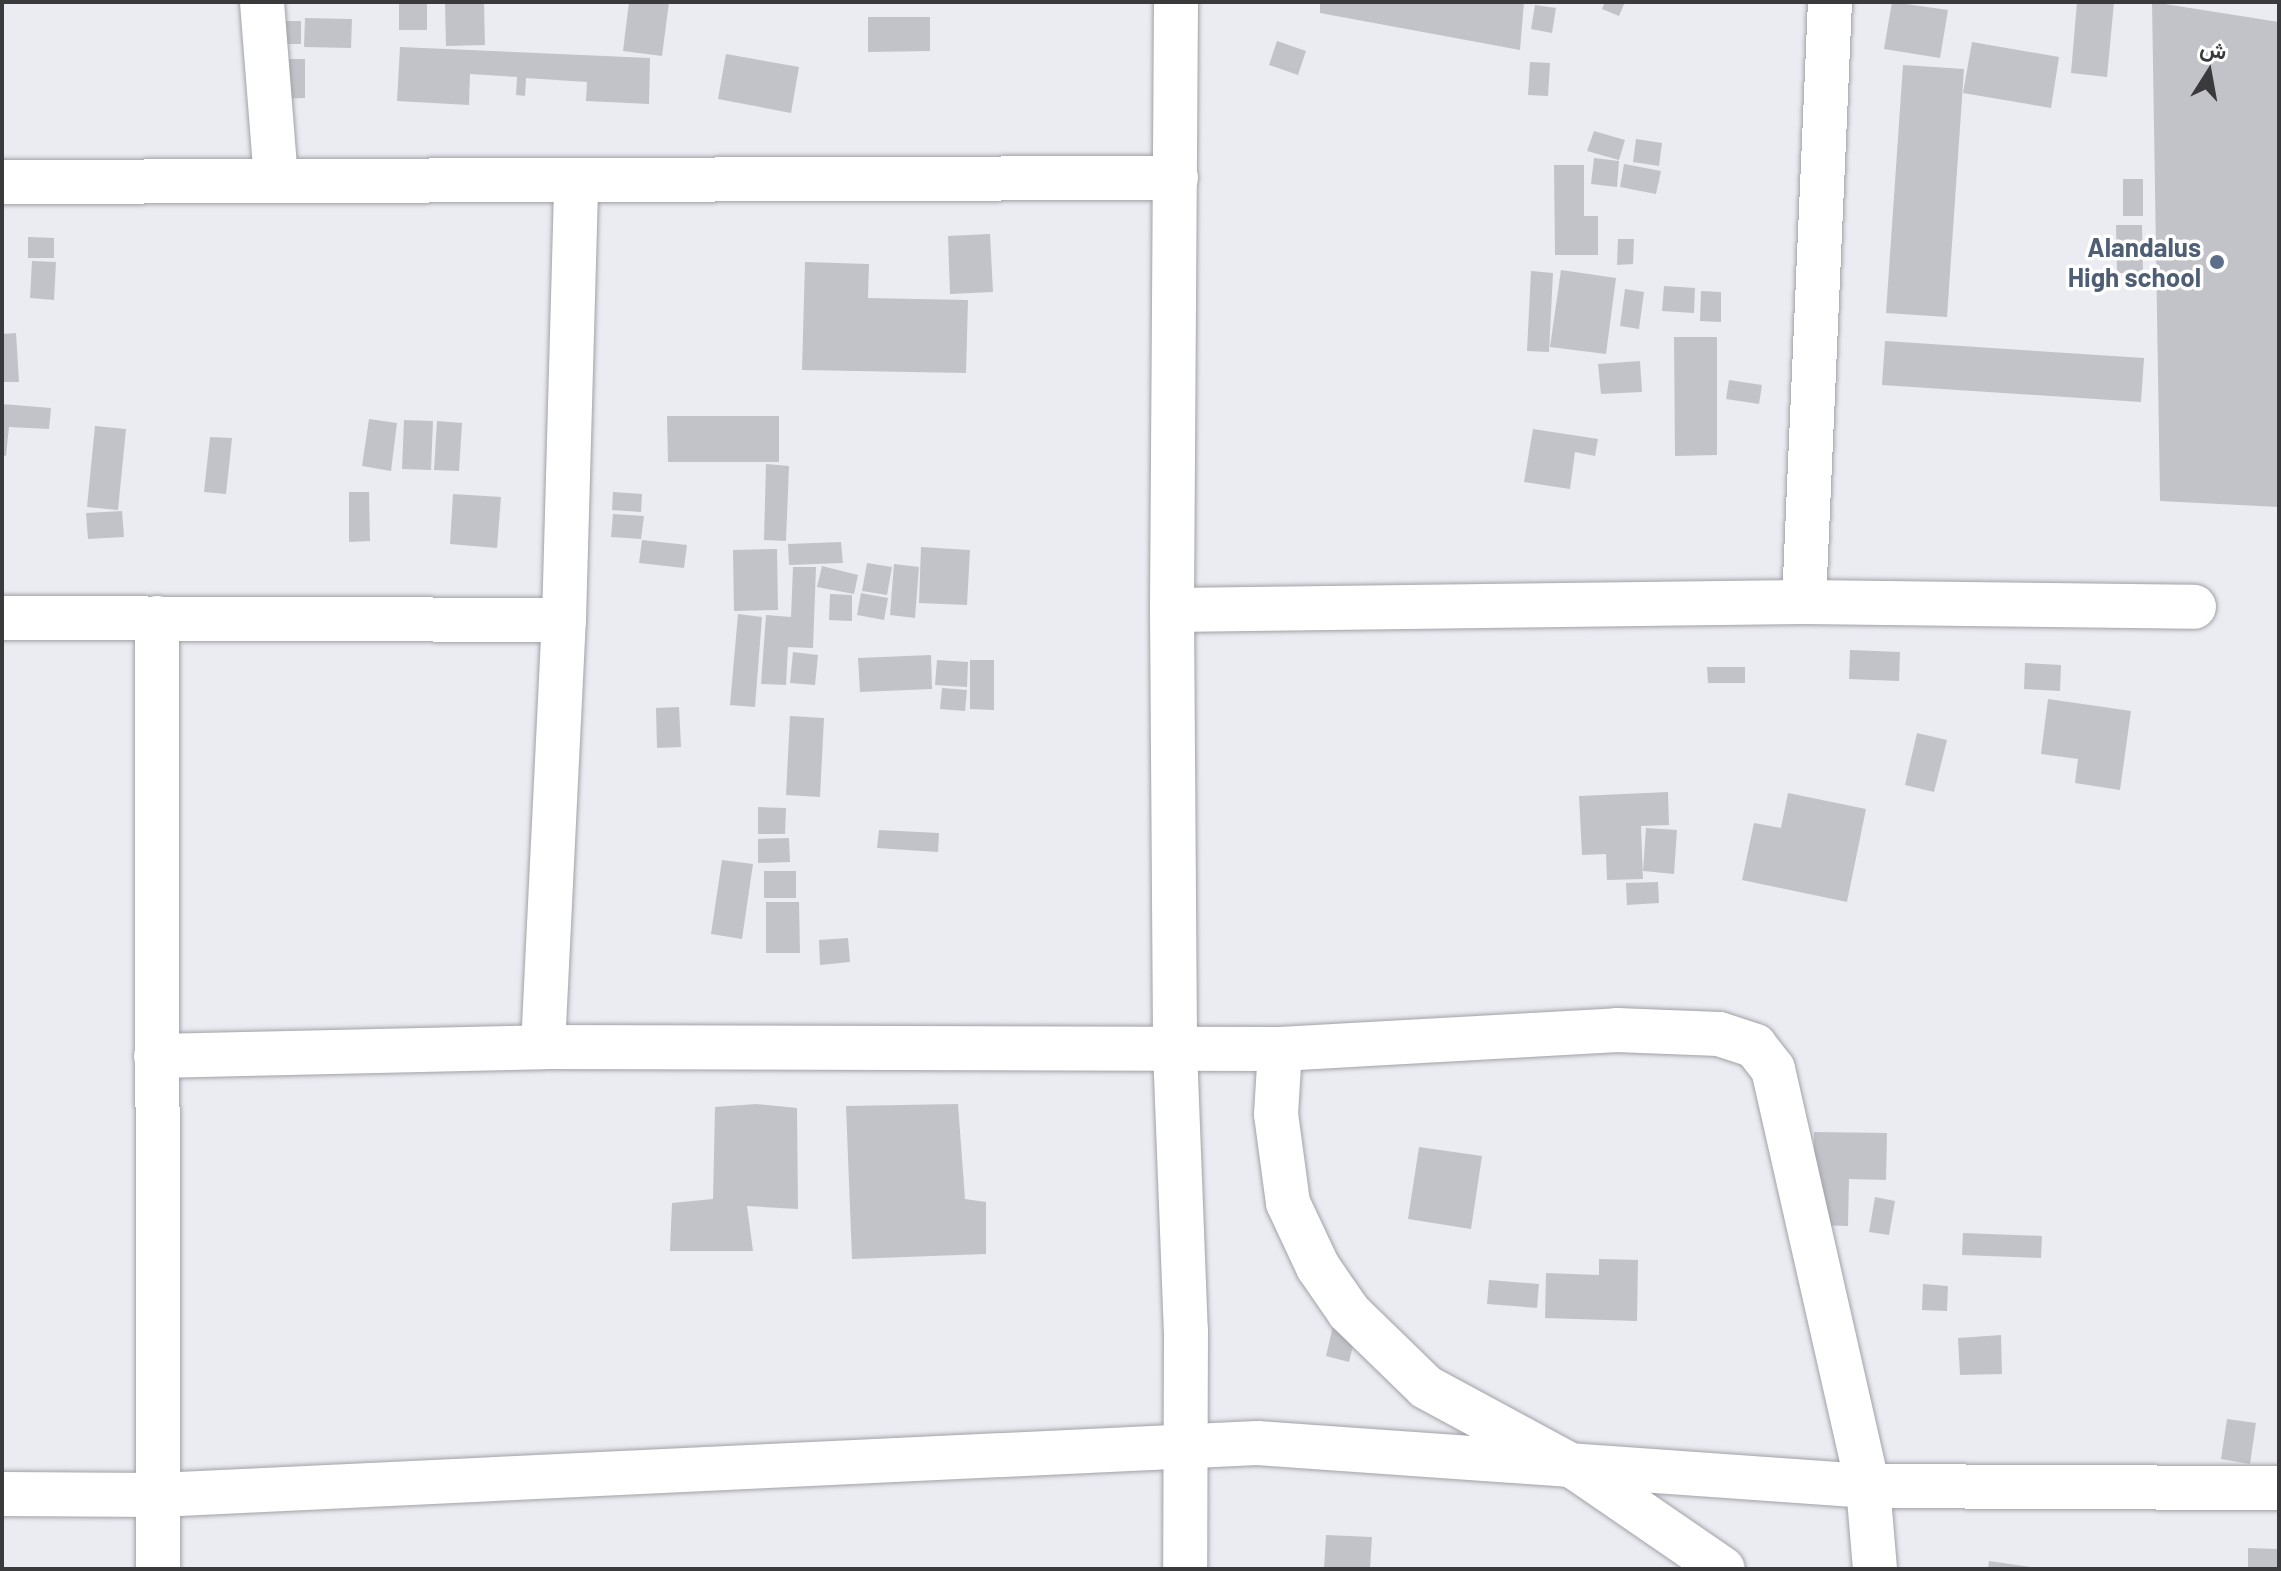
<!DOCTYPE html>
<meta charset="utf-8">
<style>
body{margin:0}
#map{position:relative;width:2281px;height:1571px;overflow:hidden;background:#ebecf2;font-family:Barlow,Vazirmatn,sans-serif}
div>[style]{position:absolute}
.building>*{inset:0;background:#c2c3c9}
.roads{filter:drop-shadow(0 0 2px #a1a1a7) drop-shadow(0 0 2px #a1a1a7)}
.minor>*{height:44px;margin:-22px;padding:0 22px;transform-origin:22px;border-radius:22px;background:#fff}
.major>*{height:44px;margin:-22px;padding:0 22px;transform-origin:22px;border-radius:22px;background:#fff}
.dots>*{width:22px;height:22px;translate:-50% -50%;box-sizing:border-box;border:4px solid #fff;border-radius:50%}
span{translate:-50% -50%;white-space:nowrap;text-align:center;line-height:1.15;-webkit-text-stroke:7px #fff;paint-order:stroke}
.service-label{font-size:26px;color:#4e5e75;font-weight:700}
.right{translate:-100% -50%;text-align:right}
.frame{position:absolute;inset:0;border:4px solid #3a3a3d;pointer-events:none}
.north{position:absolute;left:2169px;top:32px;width:80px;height:80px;-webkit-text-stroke:6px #fff;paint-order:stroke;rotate:11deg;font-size:22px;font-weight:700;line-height:32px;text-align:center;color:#3a3a3d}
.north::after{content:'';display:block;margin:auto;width:28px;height:36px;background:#3a3a3d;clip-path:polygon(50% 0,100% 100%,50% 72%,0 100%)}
</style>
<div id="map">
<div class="building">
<i style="clip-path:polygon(399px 2px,427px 2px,427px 30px,399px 30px)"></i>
<i style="clip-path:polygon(445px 2px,484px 2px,485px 45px,446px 46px)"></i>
<i style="clip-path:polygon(629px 2px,669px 2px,662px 56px,623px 51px)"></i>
<i style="clip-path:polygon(1320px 2px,1524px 2px,1520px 50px,1320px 13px)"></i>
<i style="clip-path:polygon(1605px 2px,1625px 2px,1619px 16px,1602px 9px)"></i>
<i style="clip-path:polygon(1892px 2px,1948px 10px,1940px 58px,1884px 49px)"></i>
<i style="clip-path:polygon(2077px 2px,2114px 2px,2107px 77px,2071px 73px)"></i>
<i style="clip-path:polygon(2152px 2px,2279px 22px,2279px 507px,2160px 501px)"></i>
<i style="clip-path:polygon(1535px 5px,1556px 8px,1552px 33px,1531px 29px)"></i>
<i style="clip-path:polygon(868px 17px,930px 17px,930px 51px,868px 52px)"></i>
<i style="clip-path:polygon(305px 18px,352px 19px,351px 48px,304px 47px)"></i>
<i style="clip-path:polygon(273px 21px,301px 21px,301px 44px,272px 44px)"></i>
<i style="clip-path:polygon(1277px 41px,1306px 51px,1298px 75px,1269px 65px)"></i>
<i style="clip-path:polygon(1972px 42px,2059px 57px,2051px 108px,1963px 93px)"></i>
<i style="clip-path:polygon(400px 47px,650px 58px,649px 104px,586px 101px,587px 82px,526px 78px,525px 96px,516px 95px,517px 77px,470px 74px,469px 105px,397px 101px)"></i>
<i style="clip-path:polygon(726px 54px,799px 67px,791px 113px,718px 99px)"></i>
<i style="clip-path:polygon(276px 59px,305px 59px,305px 98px,276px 99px)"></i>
<i style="clip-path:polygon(1530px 62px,1550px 63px,1548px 96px,1528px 95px)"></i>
<i style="clip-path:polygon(1903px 65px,1964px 69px,1947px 317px,1886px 313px)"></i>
<i style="clip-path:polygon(1594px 131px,1625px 140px,1619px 160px,1587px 151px)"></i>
<i style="clip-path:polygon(1636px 139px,1662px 143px,1659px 166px,1633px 162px)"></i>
<i style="clip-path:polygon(1594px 158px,1619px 161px,1617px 187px,1591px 184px)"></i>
<i style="clip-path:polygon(1624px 164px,1661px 171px,1656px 194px,1620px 187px)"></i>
<i style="clip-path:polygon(1554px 165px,1584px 165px,1584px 216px,1598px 216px,1598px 255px,1555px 255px)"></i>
<i style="clip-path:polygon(2123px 179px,2143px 179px,2143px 216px,2123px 216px)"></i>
<i style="clip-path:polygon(2116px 225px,2142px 225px,2143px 273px,2117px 273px)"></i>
<i style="clip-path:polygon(990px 234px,993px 292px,950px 294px,948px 236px)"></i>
<i style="clip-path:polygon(28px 237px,54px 238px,54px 258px,28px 258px)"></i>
<i style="clip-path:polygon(1618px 239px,1634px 239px,1633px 264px,1617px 265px)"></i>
<i style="clip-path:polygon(32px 261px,56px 262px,54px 300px,30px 298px)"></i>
<i style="clip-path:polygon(805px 262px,869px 264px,868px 298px,968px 300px,966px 373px,802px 370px)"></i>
<i style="clip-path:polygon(1561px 270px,1616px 278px,1606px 354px,1550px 347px)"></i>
<i style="clip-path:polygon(1531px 271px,1553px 273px,1549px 352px,1527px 351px)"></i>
<i style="clip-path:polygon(1664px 286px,1695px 288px,1694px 313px,1662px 311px)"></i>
<i style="clip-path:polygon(1625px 289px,1644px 292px,1639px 329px,1620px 326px)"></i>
<i style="clip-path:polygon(1701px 291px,1721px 292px,1721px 322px,1700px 321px)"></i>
<i style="clip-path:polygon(16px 333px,19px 382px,2px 382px,2px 334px)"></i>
<i style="clip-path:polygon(1674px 337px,1717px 337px,1717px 455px,1675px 456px)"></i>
<i style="clip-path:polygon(1885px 341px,2144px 358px,2141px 402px,1882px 385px)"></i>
<i style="clip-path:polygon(1640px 361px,1642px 392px,1601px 394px,1598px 364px)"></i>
<i style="clip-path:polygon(1729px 380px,1762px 385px,1759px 404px,1726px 399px)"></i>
<i style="clip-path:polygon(2px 404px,51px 408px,49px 429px,9px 427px,6px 456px,2px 455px)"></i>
<i style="clip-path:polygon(667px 416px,779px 416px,779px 462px,668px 462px)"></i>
<i style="clip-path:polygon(369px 419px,397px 423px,391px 471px,362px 466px)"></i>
<i style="clip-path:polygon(404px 420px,433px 421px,431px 470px,402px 469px)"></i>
<i style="clip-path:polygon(437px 421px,462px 423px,459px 471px,434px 470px)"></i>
<i style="clip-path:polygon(95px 426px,126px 429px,118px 510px,87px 507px)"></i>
<i style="clip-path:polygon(1533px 429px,1598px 439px,1595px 456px,1575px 452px,1570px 489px,1524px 482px)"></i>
<i style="clip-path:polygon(210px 437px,232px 438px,226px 494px,204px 492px)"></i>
<i style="clip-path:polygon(766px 464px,789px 466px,786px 541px,764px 540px)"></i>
<i style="clip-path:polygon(349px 492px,369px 492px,370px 541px,349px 542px)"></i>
<i style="clip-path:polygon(613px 492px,642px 494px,641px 512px,612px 510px)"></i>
<i style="clip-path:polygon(453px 494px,501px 497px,497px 548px,450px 544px)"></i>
<i style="clip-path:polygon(122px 511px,124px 537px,88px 539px,86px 513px)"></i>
<i style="clip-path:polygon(613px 514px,644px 516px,641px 539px,611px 537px)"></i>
<i style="clip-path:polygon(642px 540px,687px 545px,684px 568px,639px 563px)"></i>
<i style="clip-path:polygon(841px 542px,843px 563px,789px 565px,788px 544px)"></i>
<i style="clip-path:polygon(921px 547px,970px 550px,967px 605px,919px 603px)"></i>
<i style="clip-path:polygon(777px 549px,778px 610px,734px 611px,733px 550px)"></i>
<i style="clip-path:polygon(867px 563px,892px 567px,887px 595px,862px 591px)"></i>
<i style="clip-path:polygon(894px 564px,919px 567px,915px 618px,890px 615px)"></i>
<i style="clip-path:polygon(822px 566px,858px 575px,854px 594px,817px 587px)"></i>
<i style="clip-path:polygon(793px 567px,816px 567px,813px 648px,788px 647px,786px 685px,761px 684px,766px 615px,791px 617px)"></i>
<i style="clip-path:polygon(861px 593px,888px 598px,884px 620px,857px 615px)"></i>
<i style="clip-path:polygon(830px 594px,852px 595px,852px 621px,829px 620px)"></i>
<i style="clip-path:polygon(738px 614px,762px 617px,755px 707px,730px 705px)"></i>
<i style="clip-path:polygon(1850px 650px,1900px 652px,1899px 681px,1849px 679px)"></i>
<i style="clip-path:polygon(793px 652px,818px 655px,815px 685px,790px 683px)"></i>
<i style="clip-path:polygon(931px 655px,932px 689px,860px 692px,858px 658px)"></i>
<i style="clip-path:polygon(937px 660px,968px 662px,967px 687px,935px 685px)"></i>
<i style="clip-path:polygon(970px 660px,994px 660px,994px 710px,970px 709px)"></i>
<i style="clip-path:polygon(2025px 663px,2061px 665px,2060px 691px,2024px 689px)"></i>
<i style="clip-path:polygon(1707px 667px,1745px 667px,1745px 683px,1708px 683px)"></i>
<i style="clip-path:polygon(942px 688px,967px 690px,965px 711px,940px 709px)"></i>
<i style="clip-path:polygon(2048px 699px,2131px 711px,2120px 790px,2075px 783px,2078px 759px,2041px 754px)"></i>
<i style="clip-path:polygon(679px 707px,681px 747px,657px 748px,656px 708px)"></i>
<i style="clip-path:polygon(790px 716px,824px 718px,820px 797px,786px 795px)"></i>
<i style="clip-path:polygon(1917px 733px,1947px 740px,1934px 792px,1905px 785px)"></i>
<i style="clip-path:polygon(1668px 792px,1669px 825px,1641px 826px,1643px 879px,1607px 880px,1606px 854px,1582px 855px,1579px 796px)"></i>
<i style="clip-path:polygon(1788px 793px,1866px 809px,1847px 902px,1742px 880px,1754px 823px,1781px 828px)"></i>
<i style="clip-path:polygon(758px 807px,786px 808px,785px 834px,758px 834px)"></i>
<i style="clip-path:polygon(1646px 828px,1677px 830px,1674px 874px,1643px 871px)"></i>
<i style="clip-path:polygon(879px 830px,939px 833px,938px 852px,877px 848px)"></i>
<i style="clip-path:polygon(789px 838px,790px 862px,758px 863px,758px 839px)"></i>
<i style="clip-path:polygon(722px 860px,753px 864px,742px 939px,711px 934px)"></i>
<i style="clip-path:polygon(764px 871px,796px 871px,796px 898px,764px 898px)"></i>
<i style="clip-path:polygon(1658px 882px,1659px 903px,1627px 905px,1626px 883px)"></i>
<i style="clip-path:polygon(766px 902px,799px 902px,800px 953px,766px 953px)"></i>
<i style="clip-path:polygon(848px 938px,850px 962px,820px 965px,819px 940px)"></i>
<i style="clip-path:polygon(756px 1104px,797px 1108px,798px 1209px,747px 1206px,753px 1251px,670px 1251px,672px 1203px,713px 1199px,715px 1107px)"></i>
<i style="clip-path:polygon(958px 1104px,965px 1199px,986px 1202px,986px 1254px,852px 1259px,846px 1106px)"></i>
<i style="clip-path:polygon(1814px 1132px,1887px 1133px,1886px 1180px,1849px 1179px,1848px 1226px,1814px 1225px)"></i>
<i style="clip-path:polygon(1419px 1147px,1482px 1156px,1471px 1229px,1408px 1219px)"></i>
<i style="clip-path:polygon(1875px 1197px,1895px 1201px,1889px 1235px,1869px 1232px)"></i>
<i style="clip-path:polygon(1963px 1233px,2042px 1236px,2041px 1258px,1962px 1255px)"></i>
<i style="clip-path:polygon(1599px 1259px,1638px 1260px,1637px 1321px,1545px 1318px,1546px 1273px,1599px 1275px)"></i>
<i style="clip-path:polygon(1489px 1280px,1539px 1284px,1537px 1308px,1487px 1304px)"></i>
<i style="clip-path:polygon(1923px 1284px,1948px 1286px,1947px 1311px,1922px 1310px)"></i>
<i style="clip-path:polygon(1339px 1300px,1363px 1306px,1349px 1362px,1326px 1356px)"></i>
<i style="clip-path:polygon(2001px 1335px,2002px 1374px,1960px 1375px,1958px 1338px)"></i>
<i style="clip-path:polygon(2227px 1419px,2256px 1423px,2250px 1464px,2221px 1459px)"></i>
<i style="clip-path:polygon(1326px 1535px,1372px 1537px,1370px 1569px,1324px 1569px)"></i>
<i style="clip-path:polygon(2248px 1548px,2279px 1549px,2279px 1569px,2248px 1569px)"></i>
<i style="clip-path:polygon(1989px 1561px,2031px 1567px,2031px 1569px,1988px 1569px)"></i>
</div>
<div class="roads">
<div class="minor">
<i style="left:262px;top:2px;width:179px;rotate:85.5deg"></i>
<i style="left:2px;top:182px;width:1174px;rotate:-0.2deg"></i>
<i style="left:1804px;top:602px;width:601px;rotate:-87.52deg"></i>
<i style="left:1172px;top:610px;width:632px;rotate:-0.73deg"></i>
<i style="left:1804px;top:602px;width:390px;rotate:0.7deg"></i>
<i style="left:2px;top:618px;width:562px;rotate:0.2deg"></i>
<i style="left:157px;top:618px;width:951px;rotate:89.94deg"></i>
<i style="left:543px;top:1047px;width:428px;rotate:-87.2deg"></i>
<i style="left:564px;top:620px;width:439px;rotate:-88.4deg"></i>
<i style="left:1280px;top:1049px;width:65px;rotate:93.5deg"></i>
<i style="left:1276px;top:1114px;width:90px;rotate:82.3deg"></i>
<i style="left:1288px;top:1203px;width:71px;rotate:64.9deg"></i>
<i style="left:1318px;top:1267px;width:55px;rotate:55.4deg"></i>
<i style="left:1349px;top:1312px;width:107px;rotate:44.2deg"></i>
<i style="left:1426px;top:1387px;width:170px;rotate:28.4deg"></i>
<i style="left:1576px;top:1468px;width:178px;rotate:34.5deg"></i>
<i style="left:156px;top:1056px;width:387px;rotate:-1.3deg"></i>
<i style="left:543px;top:1047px;width:737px;rotate:0.16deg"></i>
<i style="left:1280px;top:1049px;width:338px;rotate:-3.2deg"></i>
<i style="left:1617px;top:1030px;width:102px;rotate:2.2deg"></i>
<i style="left:1719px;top:1034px;width:38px;rotate:18deg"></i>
<i style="left:1755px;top:1046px;width:29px;rotate:52deg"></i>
<i style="left:1773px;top:1069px;width:428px;rotate:77.2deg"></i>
<i style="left:1868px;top:1486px;width:83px;rotate:85.2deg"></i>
<i style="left:2px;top:1494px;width:156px;rotate:0.4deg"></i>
<i style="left:158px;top:1495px;width:1100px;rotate:-2.71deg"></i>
<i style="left:1257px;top:1443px;width:613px;rotate:4.03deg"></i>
<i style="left:1868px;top:1486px;width:411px;rotate:0.3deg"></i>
</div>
<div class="major">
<i style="left:1176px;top:2px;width:608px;rotate:90.38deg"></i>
<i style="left:1172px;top:610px;width:439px;rotate:89.6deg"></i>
<i style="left:1175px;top:1049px;width:281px;rotate:87.8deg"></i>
<i style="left:1186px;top:1330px;width:239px;rotate:90.2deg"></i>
</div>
</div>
<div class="dots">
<i style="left:2217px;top:262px;background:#5c6f8a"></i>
</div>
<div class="service-label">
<span class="right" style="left:2201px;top:262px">Alandalus<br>High school</span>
</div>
<div class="frame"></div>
<div class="north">ش</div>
</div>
